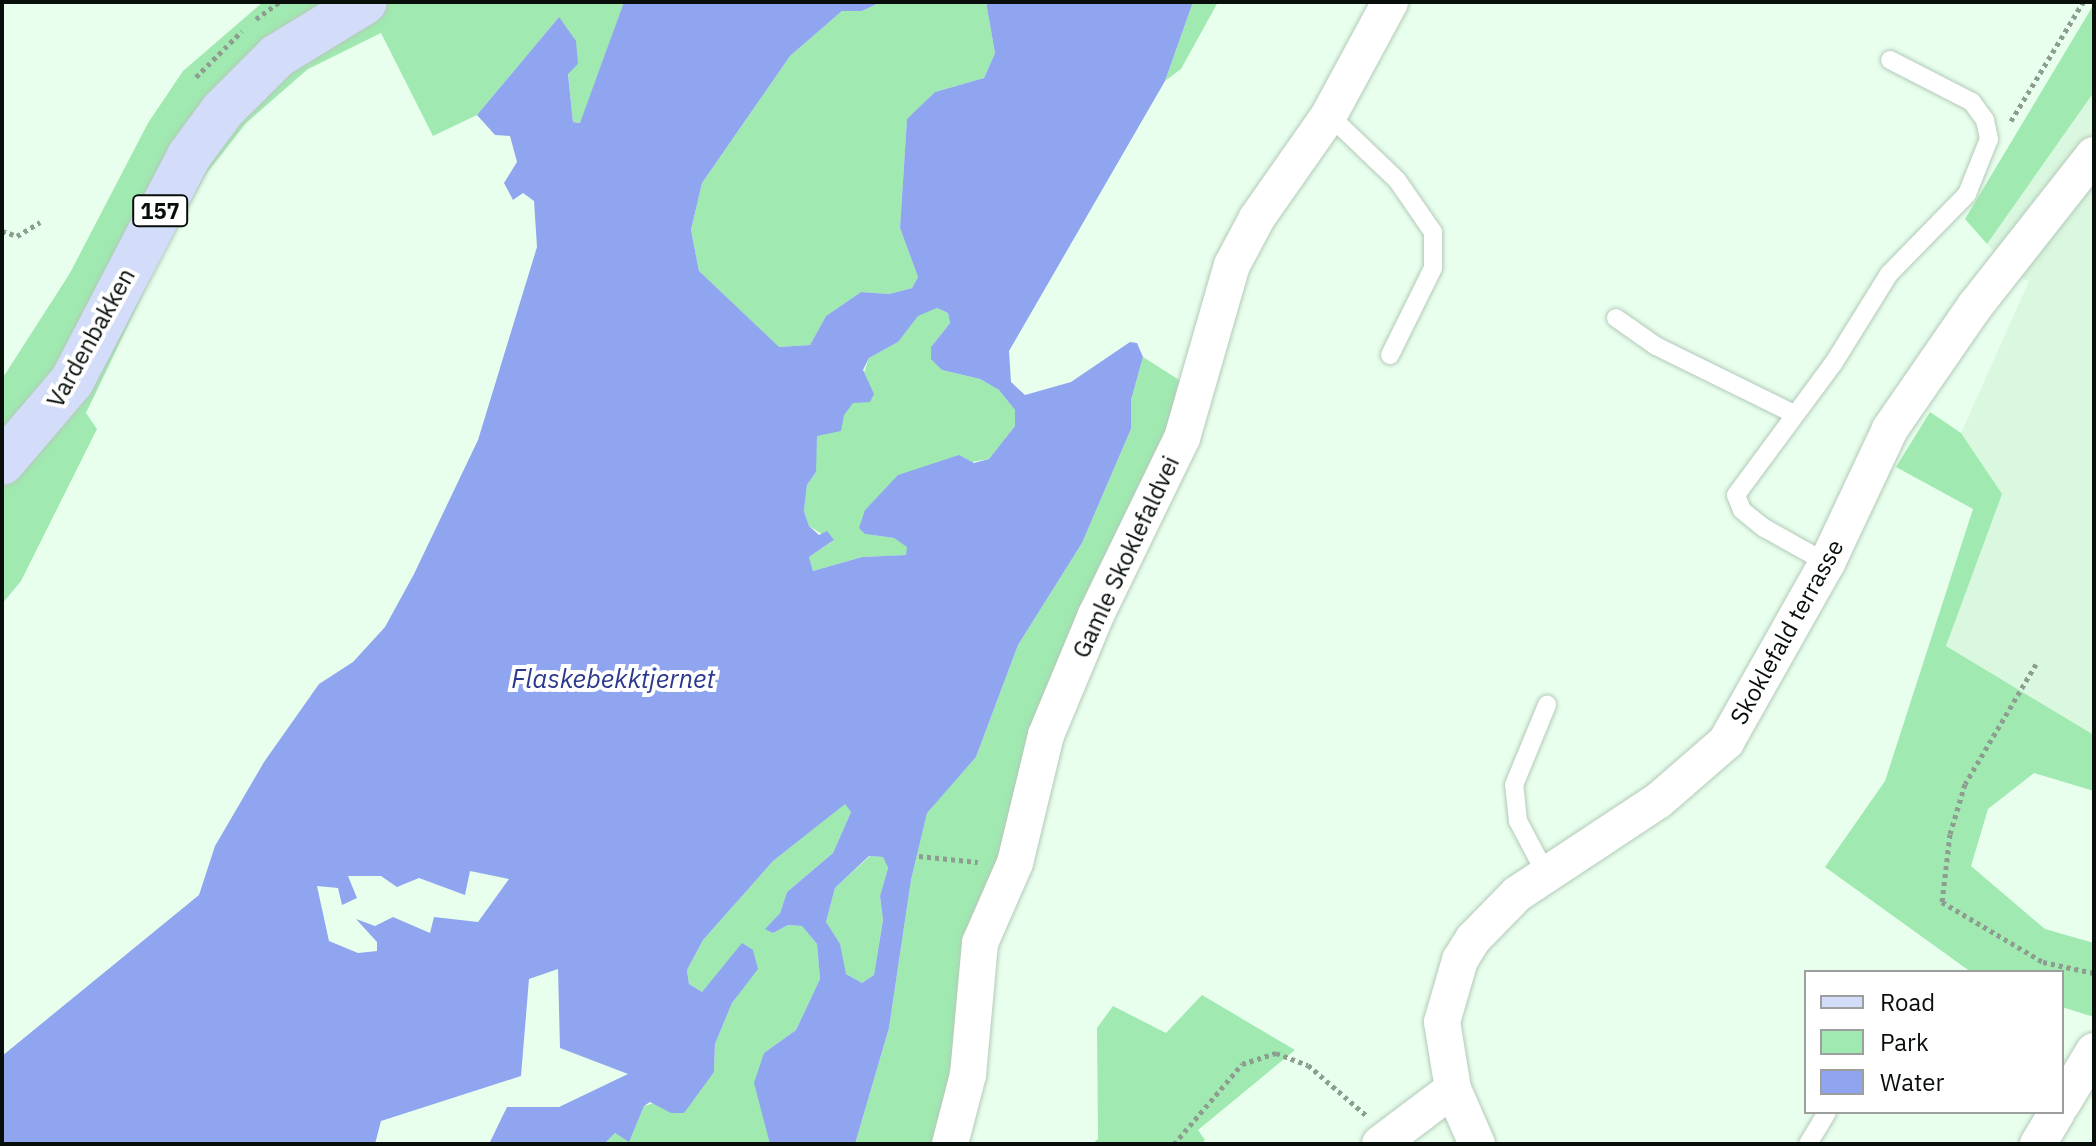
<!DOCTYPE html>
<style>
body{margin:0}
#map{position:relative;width:2096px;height:1146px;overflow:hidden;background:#e8ffed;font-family:"IBM Plex Sans",sans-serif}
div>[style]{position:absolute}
.built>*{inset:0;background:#daf7df}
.green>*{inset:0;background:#a0e9b1}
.water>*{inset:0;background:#90a5f0}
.path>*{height:5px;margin-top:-2.5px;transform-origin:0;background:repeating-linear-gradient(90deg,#8d9d90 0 4px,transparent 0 8px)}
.roads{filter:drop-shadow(0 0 2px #b4cab9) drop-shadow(0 0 2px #b4cab9)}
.lane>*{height:18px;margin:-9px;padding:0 9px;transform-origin:9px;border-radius:9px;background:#fff}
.street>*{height:36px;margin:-18px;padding:0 18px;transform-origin:18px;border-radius:18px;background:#fff}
.primary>*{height:44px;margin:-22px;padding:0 22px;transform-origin:22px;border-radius:22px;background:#d3dcf9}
span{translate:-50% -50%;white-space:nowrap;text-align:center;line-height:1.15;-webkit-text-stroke:8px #fff;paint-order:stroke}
.shield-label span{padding:2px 6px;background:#fff;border:2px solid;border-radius:6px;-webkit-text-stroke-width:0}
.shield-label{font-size:22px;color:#080f0a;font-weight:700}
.street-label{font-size:24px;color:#080f0a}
.water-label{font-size:26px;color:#2b388d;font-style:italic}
.frame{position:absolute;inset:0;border:4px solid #080f0a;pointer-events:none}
.legend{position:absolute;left:1804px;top:970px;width:260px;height:144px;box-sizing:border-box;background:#fff;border:2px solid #9c9f9d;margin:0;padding:10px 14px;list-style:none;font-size:24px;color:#080f0a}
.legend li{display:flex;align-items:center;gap:16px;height:40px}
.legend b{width:40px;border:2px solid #9c9f9d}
</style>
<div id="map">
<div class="built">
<i style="clip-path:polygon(2094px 92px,2094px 735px,1946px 646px,2001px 494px,1961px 433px,2029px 281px,2016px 276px,1987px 244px)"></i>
</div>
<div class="green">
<i style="clip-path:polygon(263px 2px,624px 2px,581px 123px,573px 122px,568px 73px,578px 64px,559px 17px,477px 115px,433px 136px,381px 33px,308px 69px,246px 123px,206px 174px,164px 250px,86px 413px,97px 429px,21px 581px,2px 604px,2px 379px,70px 273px,148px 123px,183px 71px)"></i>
<i style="clip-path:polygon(881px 2px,986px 2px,995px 53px,984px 78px,935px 92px,907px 120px,900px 228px,918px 277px,912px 288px,889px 294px,861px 292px,826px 316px,810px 345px,778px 347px,699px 271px,691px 230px,702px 183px,790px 56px,842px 11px,862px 11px)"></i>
<i style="clip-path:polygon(1193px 2px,1218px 2px,1181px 69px,1165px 81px)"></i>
<i style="clip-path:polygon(2094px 4px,2094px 92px,1987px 244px,1965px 219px)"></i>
<i style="clip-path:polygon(937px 308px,948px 313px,950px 323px,931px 347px,942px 370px,980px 379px,999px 390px,1015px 410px,1015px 426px,989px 459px,899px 475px,865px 510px,865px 534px,894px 538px,908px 547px,906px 555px,862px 557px,813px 571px,809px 557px,833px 541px,809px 526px,804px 511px,807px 485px,816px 472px,812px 450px,817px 436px,854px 402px,869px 358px,898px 342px,918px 315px)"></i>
<i style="clip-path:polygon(1143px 357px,1187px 385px,955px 1039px,937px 1144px,855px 1144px,889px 1028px,911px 880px,927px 812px,976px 757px,1018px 645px,1082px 543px,1131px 429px,1131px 400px)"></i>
<i style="clip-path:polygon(1930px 412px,1961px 433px,2002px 494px,1946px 646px,2094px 735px,2094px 791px,2034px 773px,1988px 809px,1971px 866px,2045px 929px,2094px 943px,2094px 1017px,2062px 1007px,2062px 972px,1971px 972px,1825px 867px,1885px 781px,1973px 509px,1896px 467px)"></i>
<i style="clip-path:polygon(845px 803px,851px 812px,833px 853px,787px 892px,780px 913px,766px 928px,773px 933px,788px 925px,802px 926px,817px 944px,820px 979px,796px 1030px,764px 1053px,770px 1144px,604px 1144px,615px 1133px,629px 1141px,644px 1106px,658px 1102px,671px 1113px,714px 1072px,715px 1044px,732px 1003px,757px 969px,753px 951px,742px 944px,702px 992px,689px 984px,687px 970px,703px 940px,773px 861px)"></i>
<i style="clip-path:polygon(870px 856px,883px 857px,888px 868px,880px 896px,883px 920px,874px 975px,862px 983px,846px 974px,826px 922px,835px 888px)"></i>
<i style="clip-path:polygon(1202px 995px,1295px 1050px,1198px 1130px,1205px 1140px,1201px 1144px,1092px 1144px,1098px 1139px,1097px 1028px,1113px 1006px,1166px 1033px)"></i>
</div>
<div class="water">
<i style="clip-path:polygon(evenodd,624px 2px,881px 2px,862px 11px,842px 11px,790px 56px,702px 183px,691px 230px,699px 271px,779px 347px,810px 345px,826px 316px,861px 292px,889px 294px,912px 288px,918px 277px,900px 228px,907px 119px,935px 92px,984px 78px,995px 53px,986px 2px,1193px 2px,1165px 81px,1009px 351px,1011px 382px,1025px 395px,1071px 382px,1130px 342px,1137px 343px,1143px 357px,1131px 400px,1131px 429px,1082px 543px,1018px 645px,976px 757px,927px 813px,911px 880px,889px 1028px,855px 1144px,770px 1144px,754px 1083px,764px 1053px,796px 1030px,820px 979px,817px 944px,802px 926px,788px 925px,773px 933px,765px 929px,780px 913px,787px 892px,833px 853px,851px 812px,845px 804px,773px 861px,703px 940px,687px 970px,689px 984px,702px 992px,742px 943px,753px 950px,758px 969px,732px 1003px,715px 1044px,714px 1072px,684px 1113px,671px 1113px,650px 1102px,644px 1106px,629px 1142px,615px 1133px,604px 1144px,489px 1144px,507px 1107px,559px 1107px,628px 1074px,560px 1048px,558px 969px,529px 979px,521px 1076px,381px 1121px,375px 1144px,2px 1144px,2px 1056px,199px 895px,215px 846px,264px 762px,319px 684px,353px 662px,385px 627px,414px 574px,478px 440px,537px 247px,534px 201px,523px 193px,513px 200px,504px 183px,517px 162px,510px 136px,495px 135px,477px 115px,559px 17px,576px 41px,578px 64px,568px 74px,573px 122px,580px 123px,624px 2px,937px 308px,948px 313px,950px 323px,931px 347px,931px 359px,942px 370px,980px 379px,999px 390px,1015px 410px,1015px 426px,989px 459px,974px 463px,959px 455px,898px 475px,865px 510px,859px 528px,865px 534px,894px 538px,907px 547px,906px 555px,862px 557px,813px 571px,809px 557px,834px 540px,827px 531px,819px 535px,809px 526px,804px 511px,807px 485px,816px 472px,817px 436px,841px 431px,844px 415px,853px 403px,870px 402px,874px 394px,863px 370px,869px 358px,898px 342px,918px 316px,937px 308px,624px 2px,869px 856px,883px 857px,888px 868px,880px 896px,883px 920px,874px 975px,862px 983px,846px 974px,840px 944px,826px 922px,835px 888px,869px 856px,624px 2px,470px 871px,509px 879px,478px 922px,434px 917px,430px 933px,393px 917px,375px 926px,356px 919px,377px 942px,377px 951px,358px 953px,329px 941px,317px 886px,338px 888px,342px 905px,357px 898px,348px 876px,381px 876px,397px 887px,419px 878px,465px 895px,470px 871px)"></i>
</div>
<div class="path">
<i style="left:256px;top:19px;width:29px;rotate:-36deg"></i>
<i style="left:196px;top:77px;width:65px;rotate:-45deg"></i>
<i style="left:2011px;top:121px;width:139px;rotate:-58.8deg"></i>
<i style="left:2px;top:231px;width:16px;rotate:18deg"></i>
<i style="left:17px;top:236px;width:27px;rotate:-31deg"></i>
<i style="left:2036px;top:664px;width:139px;rotate:120.6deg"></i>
<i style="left:1965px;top:784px;width:52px;rotate:106.7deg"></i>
<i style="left:1950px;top:834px;width:68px;rotate:96.7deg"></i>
<i style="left:1942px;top:902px;width:117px;rotate:30.7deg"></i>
<i style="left:2043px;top:962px;width:52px;rotate:12.2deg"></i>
<i style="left:919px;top:856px;width:59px;rotate:5.8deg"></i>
<i style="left:1174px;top:1144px;width:105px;rotate:-49.6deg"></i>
<i style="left:1242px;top:1064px;width:36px;rotate:-18deg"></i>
<i style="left:1276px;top:1053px;width:34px;rotate:21deg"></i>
<i style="left:1308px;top:1065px;width:77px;rotate:40.8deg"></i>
</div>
<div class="roads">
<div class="lane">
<i style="left:1329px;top:115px;width:94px;rotate:43.7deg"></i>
<i style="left:1397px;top:180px;width:63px;rotate:55.3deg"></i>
<i style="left:1433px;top:232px;width:36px;rotate:90deg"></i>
<i style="left:1433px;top:268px;width:97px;rotate:116.3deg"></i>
<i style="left:1616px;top:318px;width:49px;rotate:35deg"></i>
<i style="left:1656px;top:346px;width:154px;rotate:26.2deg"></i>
<i style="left:1827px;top:563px;width:72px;rotate:-150.9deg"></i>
<i style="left:1764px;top:528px;width:28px;rotate:-141deg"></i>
<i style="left:1742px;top:510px;width:16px;rotate:-112deg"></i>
<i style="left:1736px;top:495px;width:163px;rotate:-53.5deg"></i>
<i style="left:1833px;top:364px;width:106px;rotate:-58.1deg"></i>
<i style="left:1889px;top:274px;width:112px;rotate:-45.7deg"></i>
<i style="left:1967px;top:194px;width:59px;rotate:-68.2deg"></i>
<i style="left:1989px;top:139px;width:19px;rotate:-102deg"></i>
<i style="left:1985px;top:120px;width:22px;rotate:-126deg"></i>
<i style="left:1972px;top:102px;width:92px;rotate:-152.9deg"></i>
<i style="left:1545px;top:872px;width:58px;rotate:-117.9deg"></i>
<i style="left:1518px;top:821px;width:36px;rotate:-96deg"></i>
<i style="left:1514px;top:785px;width:87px;rotate:-67.6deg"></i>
<i style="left:1808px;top:1144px;width:37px;rotate:-59deg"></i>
</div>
<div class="street">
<i style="left:2062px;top:1104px;width:62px;rotate:-58.9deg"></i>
<i style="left:950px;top:1144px;width:71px;rotate:-75.4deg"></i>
<i style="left:968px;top:1075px;width:133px;rotate:-84.8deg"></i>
<i style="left:980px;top:943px;width:87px;rotate:-66.4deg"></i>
<i style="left:1015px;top:863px;width:132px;rotate:-76.4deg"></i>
<i style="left:1046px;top:735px;width:130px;rotate:-67.4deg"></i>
<i style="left:1096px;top:615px;width:197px;rotate:-64.1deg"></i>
<i style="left:1182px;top:438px;width:180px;rotate:-73.9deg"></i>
<i style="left:1232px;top:265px;width:53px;rotate:-62deg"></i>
<i style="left:1257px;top:218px;width:126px;rotate:-55deg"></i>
<i style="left:1329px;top:115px;width:128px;rotate:-61.6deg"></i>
<i style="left:1380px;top:1144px;width:91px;rotate:-37deg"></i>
<i style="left:1477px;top:1144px;width:60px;rotate:-113.6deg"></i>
<i style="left:1453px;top:1089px;width:68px;rotate:-99.3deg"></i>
<i style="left:1442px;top:1022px;width:65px;rotate:-73.8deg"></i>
<i style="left:1460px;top:960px;width:25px;rotate:-58deg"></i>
<i style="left:1473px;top:939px;width:63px;rotate:-45.6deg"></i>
<i style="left:1517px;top:894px;width:170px;rotate:-33.5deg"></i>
<i style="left:1659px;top:800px;width:89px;rotate:-40.9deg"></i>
<i style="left:1726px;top:742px;width:206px;rotate:-60.6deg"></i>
<i style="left:1827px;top:563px;width:148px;rotate:-64.8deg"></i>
<i style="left:1890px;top:429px;width:150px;rotate:-55.4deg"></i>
<i style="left:1975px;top:306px;width:192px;rotate:-51.8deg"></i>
<i style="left:2038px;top:1144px;width:37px;rotate:-59deg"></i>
</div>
<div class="primary">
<i style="left:2px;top:463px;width:108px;rotate:-49.5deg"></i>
<i style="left:72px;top:381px;width:254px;rotate:-62.5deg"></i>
<i style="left:189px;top:156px;width:56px;rotate:-53.7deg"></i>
<i style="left:222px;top:111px;width:78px;rotate:-45deg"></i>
<i style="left:277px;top:56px;width:103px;rotate:-31.5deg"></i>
</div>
</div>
<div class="shield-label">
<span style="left:160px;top:211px">157</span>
</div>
<div class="street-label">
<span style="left:91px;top:338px;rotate:-61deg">Vardenbakken</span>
<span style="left:1126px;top:557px;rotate:-65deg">Gamle Skoklefaldvei</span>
<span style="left:1787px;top:632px;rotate:-61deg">Skoklefald terrasse</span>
</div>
<div class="water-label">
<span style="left:613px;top:679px">Flaskebekktjernet</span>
</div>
<div class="frame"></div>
<ul class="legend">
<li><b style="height:10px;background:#d3dcf9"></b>Road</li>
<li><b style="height:22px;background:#a0e9b1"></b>Park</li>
<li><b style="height:22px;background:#90a5f0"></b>Water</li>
</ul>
</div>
